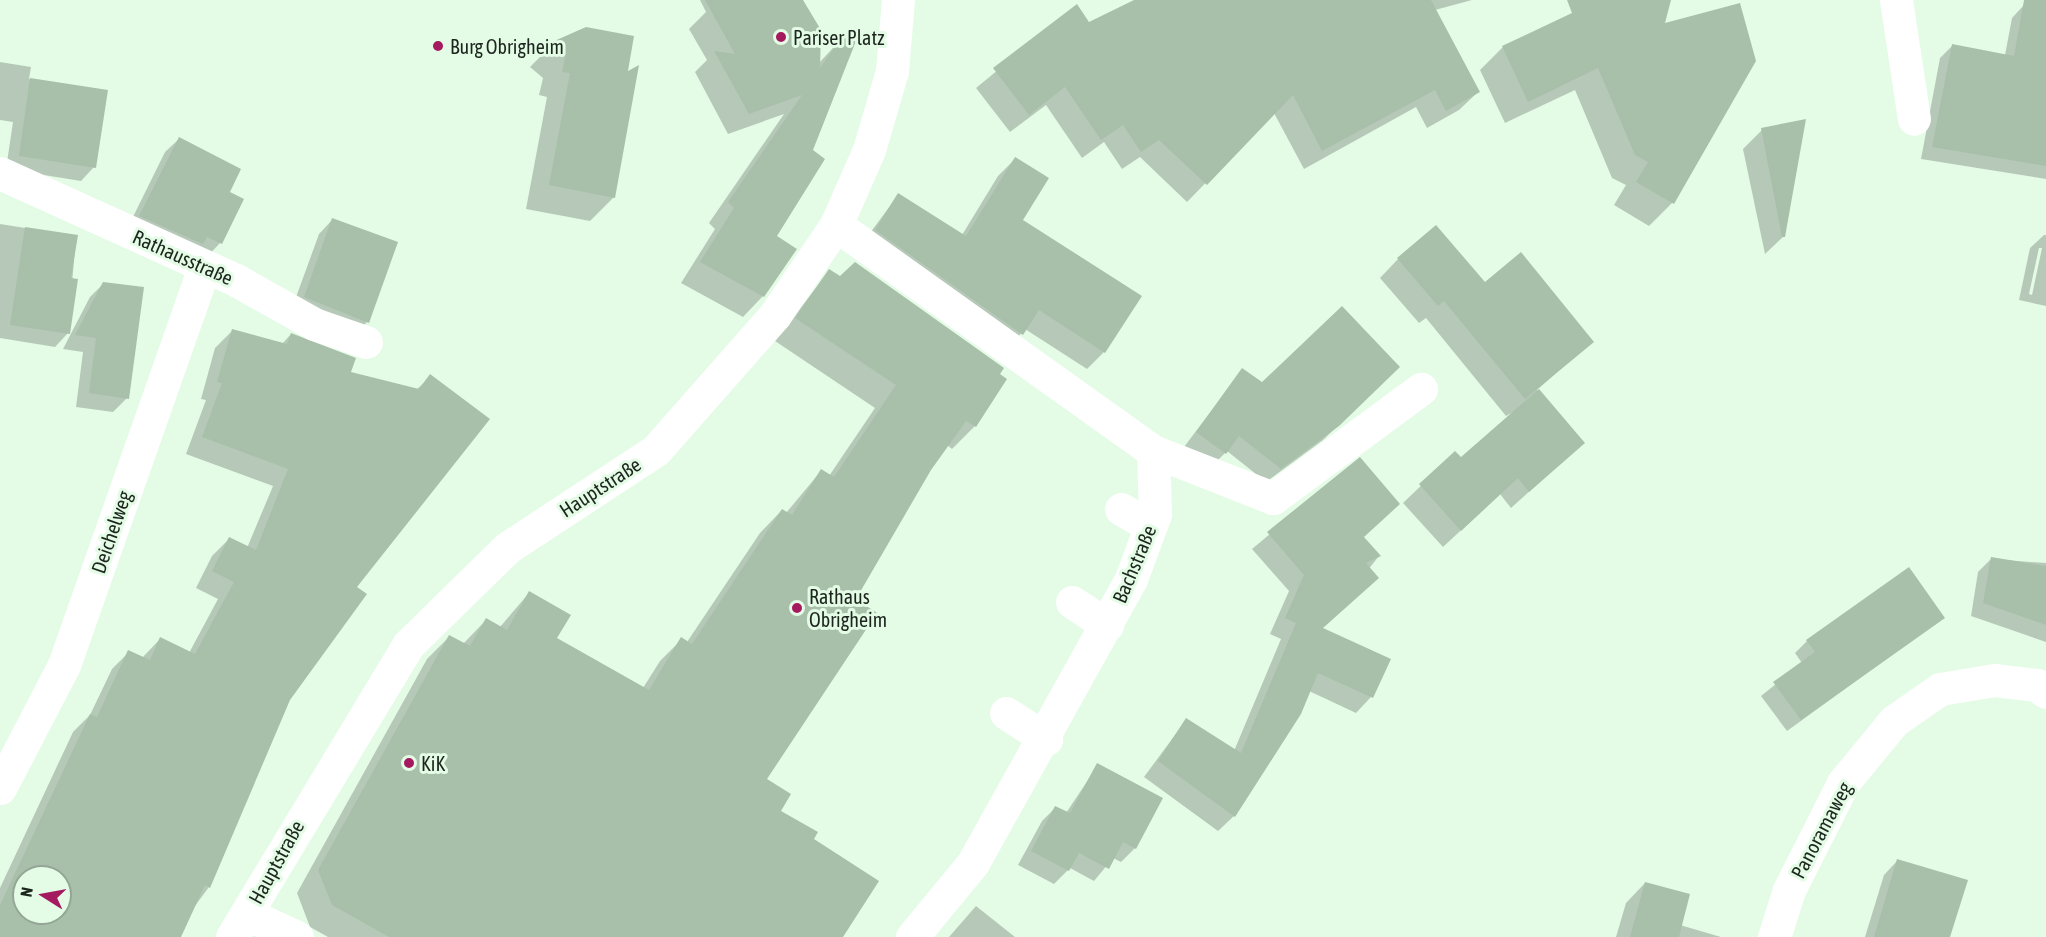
<!DOCTYPE html>
<meta charset="utf-8">
<style>
body{margin:0}
#map{position:relative;width:2046px;height:937px;overflow:hidden;background:#e4fce6;font-family:"Asap Condensed",sans-serif}
div>[style]{position:absolute}
.shadow>*{inset:0;background:#0003}
.building>*{inset:0;background:#a8bfaa}
.minor>*{height:33px;margin:-16.5px;padding:0 16.5px;transform-origin:16.5px;border-radius:16.5px;background:#fff}
.major>*{height:33px;margin:-16.5px;padding:0 16.5px;transform-origin:16.5px;border-radius:16.5px;background:#fff}
.dots>*{width:16px;height:16px;translate:-50% -50%;box-sizing:border-box;border:3px solid #e4fce6;border-radius:50%}
span{translate:-50% -50%;white-space:nowrap;text-align:center;line-height:1.15;-webkit-text-stroke:6px #e4fce6;paint-order:stroke}
.poi-label{font-size:20px;color:#1d261e}
.left{translate:0 -50%;text-align:left}
.street-label{font-size:20px;color:#1d261e}
.north{position:absolute;left:12px;top:865px;width:60px;height:60px;box-sizing:border-box;background:#e4fce6;border:2px solid #94a696;border-radius:50%;rotate:281deg;font-size:16px;font-weight:700;line-height:24px;text-align:center;color:#1d261e}
.north::after{content:'';display:block;margin:auto;width:21px;height:27px;background:#a5195e;clip-path:polygon(50% 0,100% 100%,50% 72%,0 100%)}
</style>
<div id="map">
<div class="shadow">
<i style="clip-path:polygon(700px 0,801px 0,819px 63px,843px 37px,775px 236px,763px 296px,743px 317px,681px 283px,715px 229px,709px 223px,784px 114px,728px 134px,695px 72px,707px 60px,689px 29px,706px 12px)"></i>
<i style="clip-path:polygon(1138px 0,1472px 0,1435px 10px,1478px 92px,1459px 110px,1427px 128px,1416px 107px,1304px 169px,1274px 113px,1187px 202px,1140px 157px,1122px 169px,1104px 142px,1082px 158px,1046px 105px,1010px 132px,976px 88px,1076px 6px,1088px 24px)"></i>
<i style="clip-path:polygon(1603px 0,1666px 0,1640px 32px,1672px 203px,1649px 226px,1614px 205px,1626px 185px,1612px 178px,1575px 90px,1505px 123px,1480px 70px,1503px 47px)"></i>
<i style="clip-path:polygon(2024px 5px,2046px 9px,2046px 179px,1921px 159px,1940px 58px,1953px 45px,2005px 55px,2012px 18px)"></i>
<i style="clip-path:polygon(586px 28px,626px 74px,614px 197px,590px 221px,526px 209px,547px 97px,539px 95px,543px 78px,530px 67px,553px 44px)"></i>
<i style="clip-path:polygon(0 62px,31px 67px,29px 79px,106px 91px,94px 167px,81px 181px,6px 169px,13px 122px,0 120px)"></i>
<i style="clip-path:polygon(1762px 130px,1784px 236px,1765px 254px,1743px 149px)"></i>
<i style="clip-path:polygon(179px 139px,228px 193px,220px 243px,207px 257px,127px 229px,165px 152px)"></i>
<i style="clip-path:polygon(1015px 159px,1021px 220px,1104px 352px,1087px 369px,1025px 329px,1005px 352px,859px 248px,898px 195px,962px 235px,998px 176px)"></i>
<i style="clip-path:polygon(332px 220px,367px 322px,354px 336px,291px 311px,319px 234px)"></i>
<i style="clip-path:polygon(0 224px,76px 236px,68px 333px,55px 347px,0 338px)"></i>
<i style="clip-path:polygon(evenodd,2044px 235px,2046px 235px,2046px 306px,2019px 300px,2030px 248px,2044px 235px,2039px 248px,2042px 248px,2032px 295px,2029px 294px,2039px 248px)"></i>
<i style="clip-path:polygon(1398px 259px,1485px 284px,1592px 341px,1537px 390px,1583px 443px,1511px 508px,1500px 494px,1443px 547px,1403px 503px,1455px 453px,1461px 459px,1519px 409px,1506px 416px,1426px 318px,1419px 323px,1380px 278px)"></i>
<i style="clip-path:polygon(829px 271px,1005px 380px,974px 427px,952px 449px,947px 445px,930px 469px,854px 599px,765px 779px,779px 812px,812px 839px,837px 937px,328px 937px,310px 927px,297px 893px,427px 659px,449px 637px,463px 644px,486px 620px,500px 627px,529px 593px,555px 638px,643px 688px,660px 661px,682px 639px,687px 642px,760px 533px,782px 510px,786px 513px,821px 471px,829px 476px,875px 408px,775px 341px)"></i>
<i style="clip-path:polygon(104px 283px,127px 398px,113px 412px,76px 407px,83px 352px,63px 349px,90px 297px)"></i>
<i style="clip-path:polygon(evenodd,232px 331px,282px 344px,291px 334px,349px 373px,416px 390px,431px 376px,355px 588px,289px 699px,209px 887px,172px 937px,0 937px,0 888px,73px 732px,90px 715px,112px 669px,129px 652px,142px 658px,160px 639px,189px 653px,218px 599px,196px 588px,212px 556px,229px 539px,247px 548px,273px 486px,186px 454px,206px 400px,201px 399px,215px 348px,232px 331px,24px 877px,60px 877px,60px 913px,24px 913px,24px 877px)"></i>
<i style="clip-path:polygon(1398px 367px,1323px 440px,1266px 482px,1227px 451px,1211px 467px,1184px 447px,1242px 370px,1262px 384px)"></i>
<i style="clip-path:polygon(1360px 459px,1363px 538px,1379px 556px,1321px 629px,1371px 697px,1356px 713px,1309px 691px,1234px 816px,1218px 831px,1144px 777px,1186px 720px,1234px 751px,1281px 639px,1270px 634px,1289px 591px,1252px 549px)"></i>
<i style="clip-path:polygon(1991px 559px,2046px 563px,2046px 642px,1971px 616px,1978px 572px)"></i>
<i style="clip-path:polygon(1943px 618px,1787px 731px,1761px 696px,1802px 663px,1795px 653px,1807px 641px)"></i>
<i style="clip-path:polygon(1098px 765px,1135px 848px,1121px 862px,1113px 858px,1094px 881px,1070px 868px,1054px 884px,1018px 865px,1042px 821px,1056px 807px,1066px 813px)"></i>
<i style="clip-path:polygon(1897px 861px,1949px 937px,1865px 937px,1884px 875px)"></i>
<i style="clip-path:polygon(1645px 883px,1680px 925px,1721px 937px,1616px 937px,1626px 903px)"></i>
<i style="clip-path:polygon(976px 906px,1015px 937px,949px 937px)"></i>
</div>
<div class="building">
<i style="clip-path:polygon(705px 0,803px 0,821px 30px,820px 68px,843px 35px,856px 41px,813px 150px,825px 159px,777px 236px,797px 249px,764px 297px,700px 262px,734px 208px,728px 202px,802px 95px,749px 114px,714px 51px,735px 54px)"></i>
<i style="clip-path:polygon(1134px 0,1431px 0,1480px 92px,1446px 111px,1435px 90px,1322px 151px,1293px 95px,1207px 185px,1159px 140px,1141px 152px,1123px 125px,1101px 140px,1065px 87px,1029px 115px,993px 68px,1077px 4px,1089px 22px)"></i>
<i style="clip-path:polygon(1567px 0,1671px 0,1665px 23px,1740px 3px,1756px 61px,1674px 204px,1636px 182px,1648px 162px,1635px 155px,1598px 68px,1528px 102px,1502px 46px,1572px 13px)"></i>
<i style="clip-path:polygon(2024px 0,2046px 0,2046px 166px,1932px 147px,1952px 44px,2014px 56px)"></i>
<i style="clip-path:polygon(586px 27px,634px 36px,628px 71px,639px 65px,615px 198px,549px 185px,570px 73px,562px 72px,566px 53px,552px 42px)"></i>
<i style="clip-path:polygon(30px 78px,108px 90px,96px 168px,19px 156px)"></i>
<i style="clip-path:polygon(1806px 119px,1785px 237px,1782px 237px,1761px 128px)"></i>
<i style="clip-path:polygon(179px 137px,241px 169px,230px 192px,244px 199px,222px 244px,207px 237px,203px 244px,139px 216px)"></i>
<i style="clip-path:polygon(1015px 157px,1049px 178px,1023px 220px,1142px 296px,1105px 353px,1039px 310px,1023px 335px,875px 230px,898px 193px,966px 236px)"></i>
<i style="clip-path:polygon(332px 218px,398px 242px,369px 323px,304px 297px)"></i>
<i style="clip-path:polygon(1436px 225px,1485px 282px,1521px 252px,1594px 342px,1525px 399px,1444px 301px,1438px 306px,1397px 258px)"></i>
<i style="clip-path:polygon(25px 227px,78px 235px,71px 278px,78px 279px,70px 334px,10px 325px)"></i>
<i style="clip-path:polygon(855px 262px,1004px 368px,1000px 374px,1007px 379px,976px 427px,966px 421px,931px 470px,856px 599px,877px 613px,767px 779px,791px 794px,781px 811px,818px 832px,814px 839px,879px 881px,843px 937px,389px 937px,332px 905px,318px 870px,449px 635px,470px 646px,486px 618px,507px 630px,529px 591px,571px 615px,557px 638px,649px 690px,681px 637px,692px 644px,782px 509px,792px 515px,821px 469px,834px 477px,896px 385px,795px 318px,829px 269px,840px 276px)"></i>
<i style="clip-path:polygon(103px 282px,144px 287px,129px 399px,89px 393px,96px 338px,75px 335px)"></i>
<i style="clip-path:polygon(1342px 306px,1400px 367px,1339px 426px,1281px 469px,1239px 436px,1226px 454px,1196px 432px,1242px 368px,1262px 382px)"></i>
<i style="clip-path:polygon(evenodd,232px 329px,287px 344px,291px 333px,356px 358px,351px 372px,419px 389px,430px 374px,490px 419px,357px 587px,367px 594px,290px 700px,210px 888px,205px 885px,181px 937px,0 937px,0 905px,90px 714px,97px 717px,128px 650px,150px 660px,160px 637px,195px 654px,234px 582px,212px 571px,229px 537px,256px 550px,288px 469px,202px 437px,222px 383px,217px 382px,232px 329px,24px 877px,60px 877px,60px 913px,24px 913px,24px 877px)"></i>
<i style="clip-path:polygon(1539px 389px,1585px 443px,1529px 492px,1518px 478px,1461px 531px,1419px 484px,1455px 451px,1461px 457px)"></i>
<i style="clip-path:polygon(1360px 457px,1400px 504px,1364px 537px,1381px 556px,1366px 563px,1379px 578px,1323px 628px,1391px 659px,1373px 698px,1318px 673px,1301px 714px,1235px 817px,1158px 761px,1186px 718px,1241px 753px,1296px 623px,1285px 618px,1304px 575px,1267px 532px)"></i>
<i style="clip-path:polygon(1991px 557px,2046px 566px,2046px 625px,1983px 603px)"></i>
<i style="clip-path:polygon(1909px 567px,1945px 618px,1801px 720px,1773px 682px,1815px 652px,1806px 640px)"></i>
<i style="clip-path:polygon(1097px 763px,1163px 798px,1136px 849px,1123px 842px,1109px 869px,1079px 853px,1069px 871px,1031px 851px,1055px 806px,1070px 813px)"></i>
<i style="clip-path:polygon(1897px 859px,1968px 880px,1950px 937px,1874px 937px)"></i>
<i style="clip-path:polygon(1645px 882px,1690px 894px,1679px 937px,1630px 937px)"></i>
</div>
<div class="minor">
<i style="left:1896px;top:0;width:120px;rotate:81.4deg"></i>
<i style="left:0;top:173px;width:259px;rotate:24.4deg"></i>
<i style="left:236px;top:280px;width:90px;rotate:29.4deg"></i>
<i style="left:314px;top:324px;width:55px;rotate:19.1deg"></i>
<i style="left:836px;top:225px;width:389px;rotate:35.5deg"></i>
<i style="left:1153px;top:451px;width:63px;rotate:88.2deg"></i>
<i style="left:1155px;top:514px;width:69px;rotate:110.3deg"></i>
<i style="left:1131px;top:579px;width:325px;rotate:119.1deg"></i>
<i style="left:973px;top:863px;width:96px;rotate:129.5deg"></i>
<i style="left:1153px;top:451px;width:129px;rotate:21.4deg"></i>
<i style="left:1273px;top:498px;width:184px;rotate:-36.4deg"></i>
<i style="left:1121px;top:509px;width:34px;rotate:30deg"></i>
<i style="left:1072px;top:602px;width:42px;rotate:33.3deg"></i>
<i style="left:1006px;top:713px;width:48px;rotate:33deg"></i>
<i style="left:0;top:788px;width:139px;rotate:-62.5deg"></i>
<i style="left:64px;top:665px;width:421px;rotate:-70.6deg"></i>
<i style="left:247px;top:914px;width:55px;rotate:24.7deg"></i>
<i style="left:1774px;top:937px;width:49px;rotate:-72.3deg"></i>
<i style="left:1789px;top:890px;width:120px;rotate:-63.2deg"></i>
<i style="left:1843px;top:783px;width:80px;rotate:-50.6deg"></i>
<i style="left:1894px;top:721px;width:56px;rotate:-34.8deg"></i>
<i style="left:1940px;top:689px;width:55px;rotate:-9.5deg"></i>
<i style="left:1994px;top:680px;width:43px;rotate:6.6deg"></i>
<i style="left:2037px;top:685px;width:11px;rotate:38deg"></i>
</div>
<div class="major">
<i style="left:232px;top:937px;width:341px;rotate:-58.9deg"></i>
<i style="left:408px;top:645px;width:139px;rotate:-44.4deg"></i>
<i style="left:507px;top:548px;width:178px;rotate:-33.3deg"></i>
<i style="left:656px;top:450px;width:180px;rotate:-48.6deg"></i>
<i style="left:775px;top:315px;width:109px;rotate:-55.9deg"></i>
<i style="left:836px;top:225px;width:82px;rotate:-66.3deg"></i>
<i style="left:869px;top:150px;width:82px;rotate:-73.8deg"></i>
<i style="left:892px;top:71px;width:71px;rotate:-85.2deg"></i>
</div>
<div class="dots">
<i style="left:781px;top:37px;background:#a5195e"></i>
<i style="left:438px;top:46px;background:#a5195e"></i>
<i style="left:797px;top:608px;background:#a5195e"></i>
<i style="left:409px;top:763px;background:#a5195e"></i>
</div>
<div class="poi-label">
<span class="left" style="left:793px;top:37px">Pariser Platz</span>
<span class="left" style="left:450px;top:46px">Burg Obrigheim</span>
<span class="left" style="left:809px;top:608px">Rathaus<br>Obrigheim</span>
<span class="left" style="left:421px;top:763px">KiK</span>
</div>
<div class="street-label">
<span style="left:183px;top:257px;rotate:24deg">Rathausstraße</span>
<span style="left:600px;top:487px;rotate:-33deg">Hauptstraße</span>
<span style="left:111px;top:532px;rotate:-71deg">Deichelweg</span>
<span style="left:1134px;top:564px;rotate:-67deg">Bachstraße</span>
<span style="left:1821px;top:830px;rotate:-62deg">Panoramaweg</span>
<span style="left:276px;top:862px;rotate:-61deg">Hauptstraße</span>
</div>
<div class="north">N</div>
</div>
